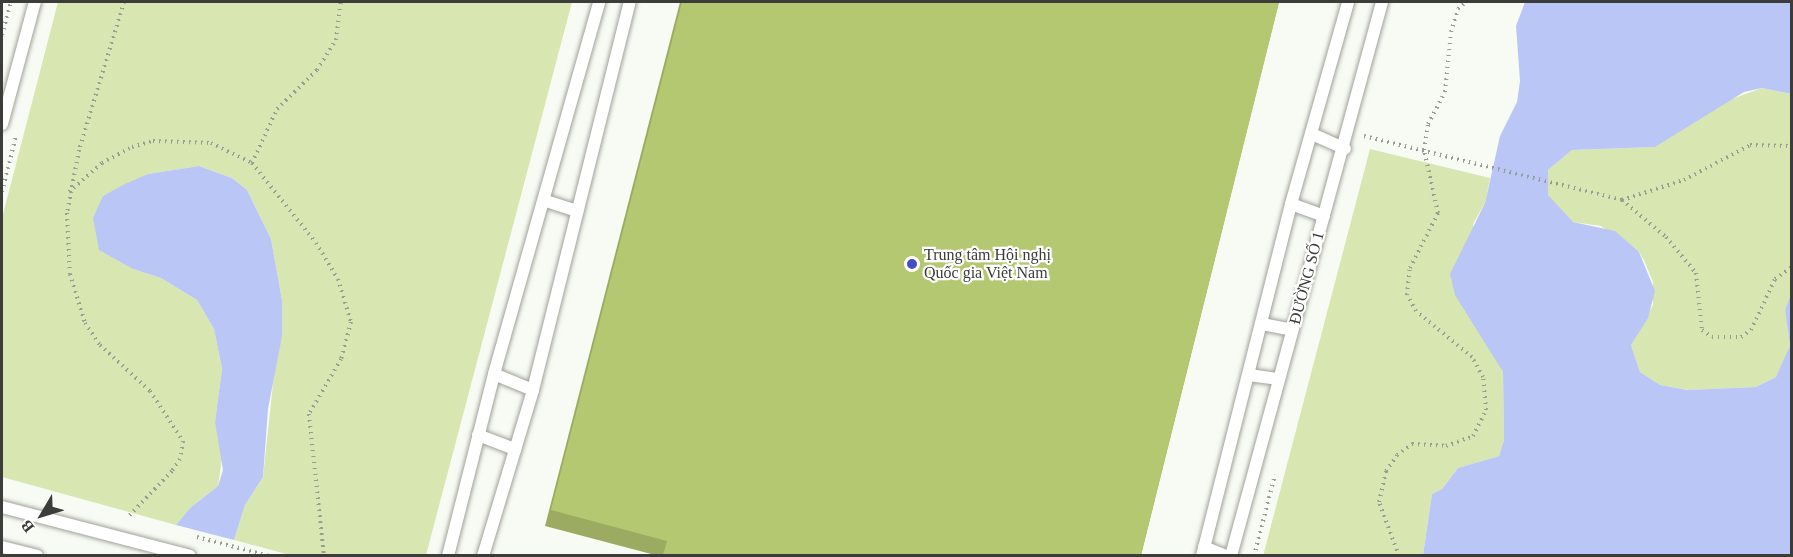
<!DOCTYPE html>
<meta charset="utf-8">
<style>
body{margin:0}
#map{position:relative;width:1793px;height:557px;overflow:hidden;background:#f8fbf3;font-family:"Times New Roman",serif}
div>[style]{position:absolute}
.green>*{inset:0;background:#d8e6b1}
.water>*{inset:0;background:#bac6f6}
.path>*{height:4px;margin-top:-2px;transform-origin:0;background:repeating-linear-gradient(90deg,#9a9c97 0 1.5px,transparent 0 6px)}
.roads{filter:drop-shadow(0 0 2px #a0a29b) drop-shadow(0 0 2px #a0a29b)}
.service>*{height:12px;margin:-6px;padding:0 6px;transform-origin:6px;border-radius:6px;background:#fff}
.wall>*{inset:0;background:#9bac62}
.building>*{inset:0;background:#b4c872}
.dots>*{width:16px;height:16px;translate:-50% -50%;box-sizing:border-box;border:3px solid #fff;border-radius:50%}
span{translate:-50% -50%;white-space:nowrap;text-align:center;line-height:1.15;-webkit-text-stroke:4.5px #fff;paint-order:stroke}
.poi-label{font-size:16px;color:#3c3d3a}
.left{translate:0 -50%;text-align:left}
.street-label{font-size:16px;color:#3c3d3a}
.frame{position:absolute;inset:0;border:3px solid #3c3d3a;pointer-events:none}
.north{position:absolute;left:12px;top:485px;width:60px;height:60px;-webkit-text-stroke:4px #fff;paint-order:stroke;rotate:232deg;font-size:16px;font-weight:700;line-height:24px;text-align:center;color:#3c3d3a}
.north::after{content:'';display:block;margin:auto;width:21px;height:27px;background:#3c3d3a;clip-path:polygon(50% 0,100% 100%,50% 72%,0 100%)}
</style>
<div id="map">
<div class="green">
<i style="clip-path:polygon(58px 2px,572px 2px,426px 555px,290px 555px,234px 540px,245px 505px,263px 477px,282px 300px,271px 239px,247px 190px,232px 178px,199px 166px,148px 174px,103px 196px,133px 269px,161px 278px,197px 300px,214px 329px,222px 369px,215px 422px,223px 451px,218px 486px,190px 508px,176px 525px,2px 477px,2px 218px)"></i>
<i style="clip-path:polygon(1762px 88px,1791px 94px,1792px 294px,1785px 310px,1790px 346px,1786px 359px,1776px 377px,1756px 387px,1689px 390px,1660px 385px,1640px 372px,1631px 345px,1653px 305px,1653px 282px,1644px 260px,1639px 252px,1601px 226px,1573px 222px,1557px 209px,1548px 195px,1548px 170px,1572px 150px,1655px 147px,1729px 100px)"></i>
<i style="clip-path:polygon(1370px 149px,1490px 178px,1485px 203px,1473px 224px,1481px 333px,1503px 372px,1504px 440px,1499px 456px,1458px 468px,1442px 489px,1432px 494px,1423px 555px,1263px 556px)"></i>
</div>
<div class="water">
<i style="clip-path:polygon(1525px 2px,1791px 2px,1791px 94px,1762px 88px,1744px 92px,1655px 147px,1572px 150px,1548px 170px,1548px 195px,1573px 222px,1615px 231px,1639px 252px,1655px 291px,1648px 318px,1631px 345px,1640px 372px,1660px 385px,1688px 390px,1756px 387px,1776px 377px,1790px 346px,1785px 310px,1791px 294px,1791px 555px,1423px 555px,1432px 494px,1442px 489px,1458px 468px,1499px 456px,1504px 440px,1503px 372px,1455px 295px,1450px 274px,1485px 203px,1500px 136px,1517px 102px,1520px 81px,1516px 26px)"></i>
<i style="clip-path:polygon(199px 166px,232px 178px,247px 190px,271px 239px,282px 300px,282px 336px,268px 409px,263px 477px,245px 505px,234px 540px,176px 525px,190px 508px,218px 486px,223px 470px,215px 422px,222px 369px,214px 329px,197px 300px,161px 278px,133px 269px,99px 250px,93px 218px,103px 196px,125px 184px,148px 174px)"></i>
</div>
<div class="path">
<i style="left:124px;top:2px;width:155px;rotate:106.9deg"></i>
<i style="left:79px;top:150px;width:64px;rotate:100.8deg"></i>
<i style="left:67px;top:213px;width:61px;rotate:87.2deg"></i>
<i style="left:70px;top:274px;width:51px;rotate:73deg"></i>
<i style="left:85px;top:323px;width:27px;rotate:56deg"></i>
<i style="left:100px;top:345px;width:68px;rotate:42.6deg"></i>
<i style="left:150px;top:391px;width:60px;rotate:56.6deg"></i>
<i style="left:183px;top:441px;width:18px;rotate:99deg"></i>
<i style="left:180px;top:459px;width:14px;rotate:124deg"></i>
<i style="left:172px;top:471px;width:66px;rotate:133.8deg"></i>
<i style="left:2px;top:35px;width:34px;rotate:-75deg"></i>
<i style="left:1364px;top:136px;width:266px;rotate:13.9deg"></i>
<i style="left:1622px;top:200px;width:57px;rotate:40.1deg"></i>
<i style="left:1666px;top:237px;width:47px;rotate:50.2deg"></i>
<i style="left:1696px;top:273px;width:57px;rotate:84deg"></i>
<i style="left:1702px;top:330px;width:12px;rotate:35deg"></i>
<i style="left:1712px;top:337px;width:29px"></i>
<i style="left:1741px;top:337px;width:12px;rotate:-35deg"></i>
<i style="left:1751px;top:330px;width:56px;rotate:-64.8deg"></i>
<i style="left:1775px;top:279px;width:21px;rotate:-35deg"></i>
<i style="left:252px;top:163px;width:60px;rotate:-65.2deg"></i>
<i style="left:277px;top:109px;width:56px;rotate:-44.3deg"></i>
<i style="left:317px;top:70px;width:36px;rotate:-58deg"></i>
<i style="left:336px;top:40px;width:38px;rotate:-83deg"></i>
<i style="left:2px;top:192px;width:58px;rotate:-76deg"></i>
<i style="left:69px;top:192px;width:44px;rotate:-41.3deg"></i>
<i style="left:102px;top:163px;width:34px;rotate:-28deg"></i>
<i style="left:132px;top:147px;width:22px;rotate:-16deg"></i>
<i style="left:153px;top:141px;width:58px;rotate:2deg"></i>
<i style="left:211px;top:143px;width:46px;rotate:26deg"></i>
<i style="left:252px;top:163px;width:102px;rotate:51.3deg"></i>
<i style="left:316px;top:243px;width:42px;rotate:58.6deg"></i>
<i style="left:338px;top:279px;width:45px;rotate:73.2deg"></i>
<i style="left:351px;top:322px;width:38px;rotate:105deg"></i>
<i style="left:341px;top:359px;width:64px;rotate:120.2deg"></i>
<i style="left:309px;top:414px;width:143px;rotate:84deg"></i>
<i style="left:1622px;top:200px;width:65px;rotate:-17.9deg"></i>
<i style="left:1684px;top:180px;width:75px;rotate:-27.9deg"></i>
<i style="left:1750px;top:145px;width:42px;rotate:1.4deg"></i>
<i style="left:197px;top:537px;width:74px;rotate:14.8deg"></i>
<i style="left:1254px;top:556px;width:84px;rotate:-75.5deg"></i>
<i style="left:1399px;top:556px;width:58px;rotate:-110.3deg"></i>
<i style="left:1379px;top:502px;width:32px;rotate:-77deg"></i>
<i style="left:1386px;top:471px;width:19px;rotate:-55deg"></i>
<i style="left:1397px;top:455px;width:19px;rotate:-36deg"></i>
<i style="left:1412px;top:444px;width:34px;rotate:3deg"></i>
<i style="left:1446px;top:446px;width:29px;rotate:-20deg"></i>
<i style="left:1473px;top:436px;width:29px;rotate:-63deg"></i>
<i style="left:1486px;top:410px;width:33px;rotate:-95deg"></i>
<i style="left:1483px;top:377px;width:23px;rotate:-119deg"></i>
<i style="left:1472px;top:357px;width:72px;rotate:-140.6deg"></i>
<i style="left:1416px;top:311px;width:18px;rotate:-119deg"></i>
<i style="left:1407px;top:295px;width:27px;rotate:-84deg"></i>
<i style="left:1410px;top:268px;width:62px;rotate:-63deg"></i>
<i style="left:1438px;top:213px;width:65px;rotate:-102.5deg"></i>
<i style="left:1424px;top:150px;width:26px;rotate:-81deg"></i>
<i style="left:1428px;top:124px;width:36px;rotate:-62deg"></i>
<i style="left:1445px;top:92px;width:60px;rotate:-84.3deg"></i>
<i style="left:1451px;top:32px;width:24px;rotate:-73deg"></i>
<i style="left:1458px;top:9px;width:11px;rotate:-41deg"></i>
</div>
<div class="roads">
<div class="service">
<i style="left:2px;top:124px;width:126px;rotate:-74.9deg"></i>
<i style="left:1312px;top:134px;width:36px;rotate:24deg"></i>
<i style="left:546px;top:201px;width:33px;rotate:18deg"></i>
<i style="left:1291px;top:204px;width:35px;rotate:20deg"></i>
<i style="left:1262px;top:324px;width:31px;rotate:11deg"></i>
<i style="left:494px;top:374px;width:42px;rotate:22.3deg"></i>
<i style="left:1249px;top:375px;width:30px;rotate:8deg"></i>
<i style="left:478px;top:435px;width:40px;rotate:21deg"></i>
<i style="left:2px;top:507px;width:194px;rotate:14.6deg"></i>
<i style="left:2px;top:547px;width:36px;rotate:14deg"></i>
<i style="left:1204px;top:547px;width:24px;rotate:22deg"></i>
<i style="left:448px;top:556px;width:188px;rotate:-75.8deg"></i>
<i style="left:494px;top:374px;width:387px;rotate:-74.2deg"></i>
<i style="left:483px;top:556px;width:173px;rotate:-73.2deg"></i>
<i style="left:533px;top:390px;width:400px;rotate:-76deg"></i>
<i style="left:1202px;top:556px;width:363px;rotate:-75.8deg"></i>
<i style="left:1291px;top:204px;width:210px;rotate:-74.2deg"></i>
<i style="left:1231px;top:556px;width:574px;rotate:-74.75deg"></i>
</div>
</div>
<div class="wall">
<i style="clip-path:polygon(680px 2px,1279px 2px,1141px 555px,655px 555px,545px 526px)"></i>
</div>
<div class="building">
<i style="clip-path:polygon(682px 2px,1279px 2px,1141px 555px,663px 555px,667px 541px,551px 510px)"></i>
</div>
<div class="dots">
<i style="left:912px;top:264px;background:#454fc4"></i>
</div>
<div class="poi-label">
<span class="left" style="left:924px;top:264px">Trung tâm Hội nghị<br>Quốc gia Việt Nam</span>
</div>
<div class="street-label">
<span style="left:1307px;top:278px;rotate:-75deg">ĐƯỜNG SỐ 1</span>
</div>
<div class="frame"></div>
<div class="north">B</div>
</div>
